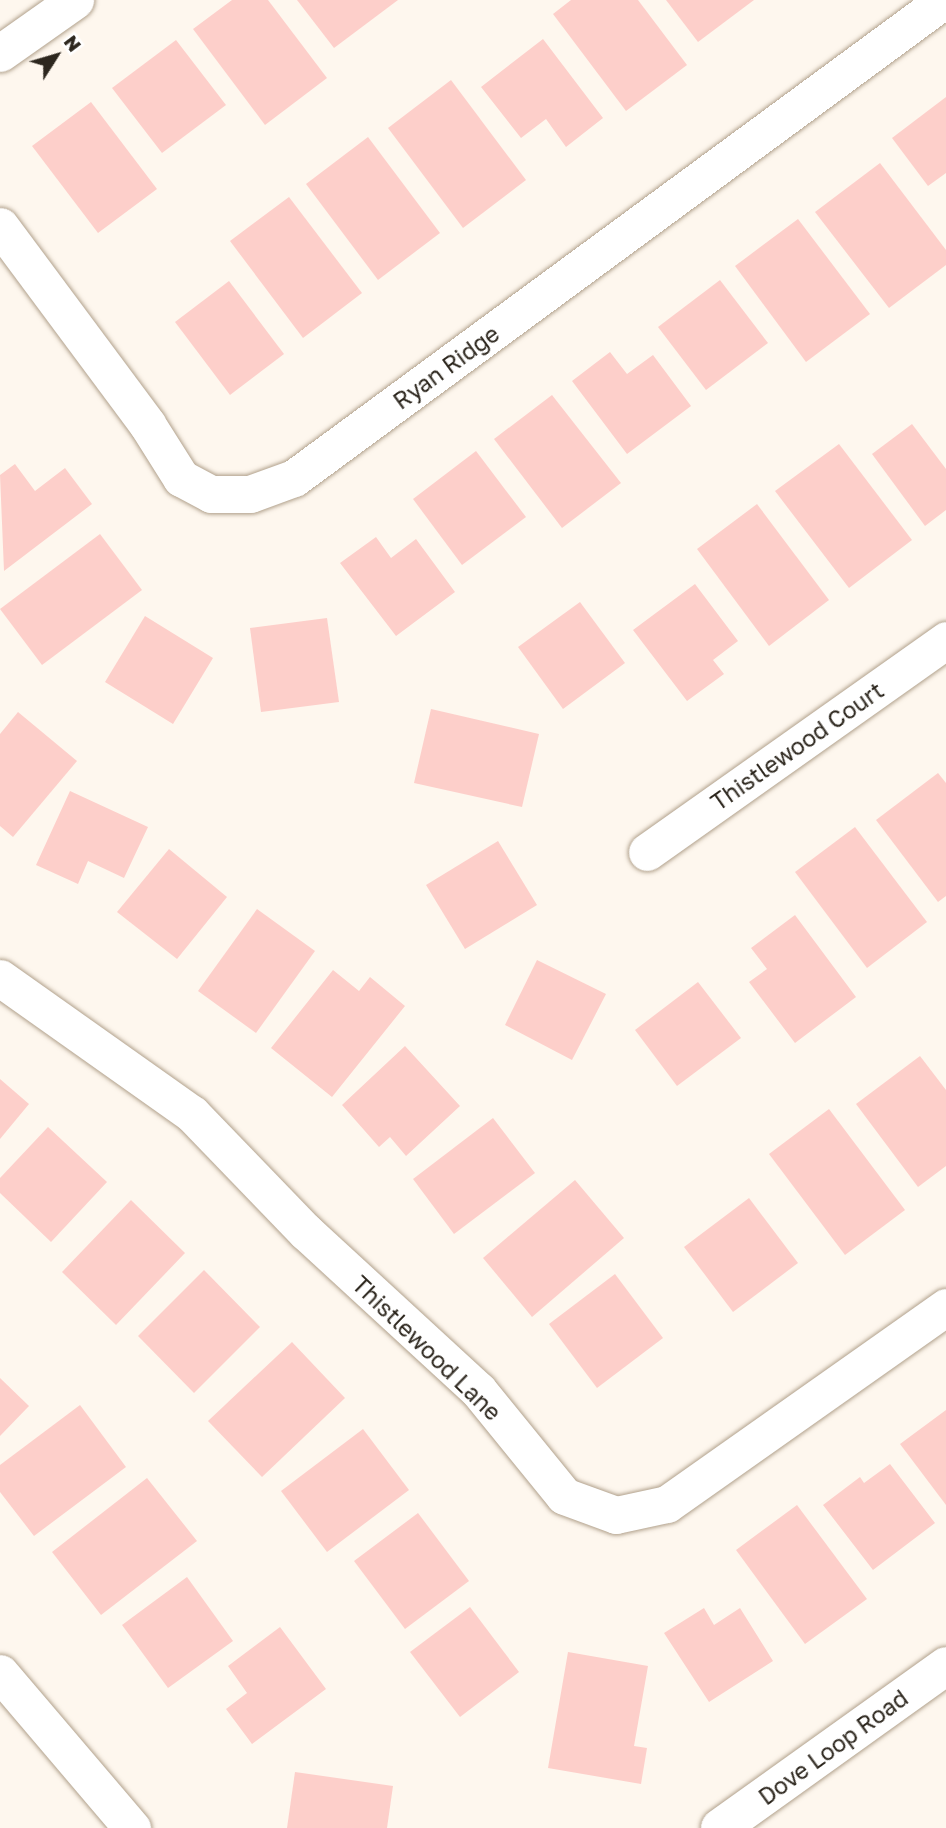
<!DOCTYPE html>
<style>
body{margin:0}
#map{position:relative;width:946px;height:1828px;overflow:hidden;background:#fef7ee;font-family:"Golos Text",sans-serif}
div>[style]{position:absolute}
.building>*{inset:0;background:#fdcfca}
.roads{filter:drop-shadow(0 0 2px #b1a18c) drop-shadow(0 0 2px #b1a18c)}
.minor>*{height:37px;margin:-18.5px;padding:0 18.5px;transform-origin:18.5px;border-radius:18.5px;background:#fff}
.tertiary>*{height:38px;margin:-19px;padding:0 19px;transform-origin:19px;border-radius:19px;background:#fff}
span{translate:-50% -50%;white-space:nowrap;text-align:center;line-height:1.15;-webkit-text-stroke:6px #fff;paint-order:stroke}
.street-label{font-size:23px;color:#2d271e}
.north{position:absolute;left:21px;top:21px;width:70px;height:70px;-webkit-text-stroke:5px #fff;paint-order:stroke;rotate:53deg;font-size:19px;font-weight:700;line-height:28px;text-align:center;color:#2d271e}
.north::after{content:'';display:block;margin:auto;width:24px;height:32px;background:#2d271e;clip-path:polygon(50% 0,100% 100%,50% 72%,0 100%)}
</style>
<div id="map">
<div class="building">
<i style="clip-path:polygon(232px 0,268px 0,327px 78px,265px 125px,193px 29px)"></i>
<i style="clip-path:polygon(297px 0,398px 0,334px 48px)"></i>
<i style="clip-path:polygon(571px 0,638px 0,687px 65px,626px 111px,553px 14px)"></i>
<i style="clip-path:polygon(666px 0,754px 0,698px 42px)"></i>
<i style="clip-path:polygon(543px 39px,603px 118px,566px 147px,546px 119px,521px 138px,481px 87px)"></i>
<i style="clip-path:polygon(176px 40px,226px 105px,162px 153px,112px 88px)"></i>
<i style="clip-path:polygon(451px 80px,526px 180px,463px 228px,388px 128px)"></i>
<i style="clip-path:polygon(946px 97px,946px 173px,928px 186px,892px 138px)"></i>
<i style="clip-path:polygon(91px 102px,157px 189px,98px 233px,32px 146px)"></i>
<i style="clip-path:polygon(368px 137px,440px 233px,378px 280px,306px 184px)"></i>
<i style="clip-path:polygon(880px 163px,946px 250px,946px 265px,889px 308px,815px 212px)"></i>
<i style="clip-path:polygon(289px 197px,362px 293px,303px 338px,230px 241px)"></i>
<i style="clip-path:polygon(798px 219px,870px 314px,806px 362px,735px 266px)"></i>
<i style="clip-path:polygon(720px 280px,768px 343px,706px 390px,658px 327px)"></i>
<i style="clip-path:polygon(229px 281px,284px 354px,230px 395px,175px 322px)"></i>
<i style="clip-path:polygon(610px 352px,627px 374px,653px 355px,691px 406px,627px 454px,572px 381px)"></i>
<i style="clip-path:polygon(552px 395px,621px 483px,562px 528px,494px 439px)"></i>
<i style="clip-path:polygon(912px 424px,946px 469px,946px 510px,925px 526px,872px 454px)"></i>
<i style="clip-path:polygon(839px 444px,912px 540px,849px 588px,775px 491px)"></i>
<i style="clip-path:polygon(476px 451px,526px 517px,462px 565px,413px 499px)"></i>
<i style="clip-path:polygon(15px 464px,35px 491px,65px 468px,92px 504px,4px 571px,0 475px)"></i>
<i style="clip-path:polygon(757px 504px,829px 600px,769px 646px,697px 549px)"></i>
<i style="clip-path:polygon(100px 534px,142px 590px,42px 665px,0 609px)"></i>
<i style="clip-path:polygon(376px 537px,391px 558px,416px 539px,455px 592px,396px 636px,340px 563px)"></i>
<i style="clip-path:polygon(695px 584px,738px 641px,713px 660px,724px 674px,687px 701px,633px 630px)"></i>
<i style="clip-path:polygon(580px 602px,625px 663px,563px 709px,518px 647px)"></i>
<i style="clip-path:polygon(145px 616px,213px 658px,173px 724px,105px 682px)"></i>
<i style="clip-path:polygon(327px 618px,339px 702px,261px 712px,250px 628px)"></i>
<i style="clip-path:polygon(431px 709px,539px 734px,522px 807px,414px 783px)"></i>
<i style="clip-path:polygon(18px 712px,77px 761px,13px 837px,0 826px,0 734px)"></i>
<i style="clip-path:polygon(938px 773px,946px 783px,946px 896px,938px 902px,876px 820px)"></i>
<i style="clip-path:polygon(70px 791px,148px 827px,124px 878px,88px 861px,78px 884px,36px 865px)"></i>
<i style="clip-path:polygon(855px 827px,927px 922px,867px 968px,795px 872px)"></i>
<i style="clip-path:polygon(498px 841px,537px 905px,465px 949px,426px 885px)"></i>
<i style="clip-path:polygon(169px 849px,227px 897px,177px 959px,117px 912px)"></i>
<i style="clip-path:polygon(257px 909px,315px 951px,256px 1033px,198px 991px)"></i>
<i style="clip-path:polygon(795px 915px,856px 997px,795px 1043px,749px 982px,767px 969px,751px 948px)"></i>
<i style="clip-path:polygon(537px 960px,606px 994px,572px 1060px,505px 1025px)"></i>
<i style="clip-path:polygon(333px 970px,359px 991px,370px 977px,405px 1006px,332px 1097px,271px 1048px)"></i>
<i style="clip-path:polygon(698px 982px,741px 1038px,677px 1086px,635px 1030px)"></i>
<i style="clip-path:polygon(405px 1046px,460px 1106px,406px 1156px,390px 1137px,379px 1147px,342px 1105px)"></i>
<i style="clip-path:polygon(920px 1056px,946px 1090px,946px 1166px,918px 1187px,856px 1104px)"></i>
<i style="clip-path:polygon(0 1079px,29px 1104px,0 1139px)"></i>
<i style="clip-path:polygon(829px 1109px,905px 1210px,845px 1255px,769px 1154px)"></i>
<i style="clip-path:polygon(493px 1118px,535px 1173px,454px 1234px,413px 1179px)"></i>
<i style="clip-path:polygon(48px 1127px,107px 1182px,51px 1242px,0 1193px,0 1178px)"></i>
<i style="clip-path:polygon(575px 1180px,624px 1238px,532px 1317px,483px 1258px)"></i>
<i style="clip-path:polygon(749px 1198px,798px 1263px,733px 1312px,684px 1247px)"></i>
<i style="clip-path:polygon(131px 1200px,185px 1253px,116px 1325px,62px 1272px)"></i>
<i style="clip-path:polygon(204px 1270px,260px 1327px,194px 1393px,138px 1336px)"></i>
<i style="clip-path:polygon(615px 1274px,663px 1338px,597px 1388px,549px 1324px)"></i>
<i style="clip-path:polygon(292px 1342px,345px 1398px,262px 1477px,208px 1421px)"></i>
<i style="clip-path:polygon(0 1378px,29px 1406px,0 1436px)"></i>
<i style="clip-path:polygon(80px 1405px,126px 1467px,34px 1536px,0 1492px,0 1465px)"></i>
<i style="clip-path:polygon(946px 1410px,946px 1505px,900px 1444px)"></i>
<i style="clip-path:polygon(363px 1429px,409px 1490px,327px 1552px,281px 1491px)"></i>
<i style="clip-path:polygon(890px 1464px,935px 1523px,873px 1570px,823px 1505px,860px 1477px,864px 1483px)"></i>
<i style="clip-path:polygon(147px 1478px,197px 1541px,101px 1615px,52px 1552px)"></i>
<i style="clip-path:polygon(797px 1505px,867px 1599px,805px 1644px,736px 1550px)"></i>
<i style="clip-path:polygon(418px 1513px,469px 1581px,405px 1629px,354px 1561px)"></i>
<i style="clip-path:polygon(187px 1577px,233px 1641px,168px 1688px,122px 1625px)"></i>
<i style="clip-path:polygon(470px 1607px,519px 1672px,460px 1717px,410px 1652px)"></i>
<i style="clip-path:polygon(704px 1608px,714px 1625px,740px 1608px,773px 1661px,709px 1702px,664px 1633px)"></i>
<i style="clip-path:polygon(280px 1627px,326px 1689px,252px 1744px,226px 1709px,247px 1693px,228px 1666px)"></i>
<i style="clip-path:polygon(568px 1652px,648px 1666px,634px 1746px,647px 1748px,641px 1784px,548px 1768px)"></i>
<i style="clip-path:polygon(295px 1772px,393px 1786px,387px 1828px,287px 1828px)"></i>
</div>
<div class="roads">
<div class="minor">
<i style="left:0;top:53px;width:92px;rotate:-35.2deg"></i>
<i style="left:0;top:226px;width:247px;rotate:53.4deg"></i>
<i style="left:147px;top:424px;width:64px;rotate:57.8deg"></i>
<i style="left:181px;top:478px;width:34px;rotate:28deg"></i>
<i style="left:211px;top:494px;width:39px"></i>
<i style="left:250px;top:494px;width:47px;rotate:-20deg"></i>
<i style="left:294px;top:478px;width:807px;rotate:-36.33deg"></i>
<i style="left:647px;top:852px;width:367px;rotate:-35.3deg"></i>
<i style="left:0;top:978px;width:235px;rotate:35.3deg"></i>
<i style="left:192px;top:1114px;width:164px;rotate:46deg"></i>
<i style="left:306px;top:1232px;width:234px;rotate:42.6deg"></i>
<i style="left:478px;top:1390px;width:136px;rotate:50.9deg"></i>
<i style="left:564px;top:1496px;width:55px;rotate:20.1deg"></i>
<i style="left:616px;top:1515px;width:52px;rotate:-12.2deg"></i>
<i style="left:667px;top:1504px;width:342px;rotate:-35.2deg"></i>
<i style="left:0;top:1673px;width:204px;rotate:49.6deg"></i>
</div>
<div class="tertiary">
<i style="left:720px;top:1828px;width:278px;rotate:-35.6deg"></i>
</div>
</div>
<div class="street-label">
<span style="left:446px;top:367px;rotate:-36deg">Ryan Ridge</span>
<span style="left:797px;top:746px;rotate:-35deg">Thistlewood Court</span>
<span style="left:427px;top:1348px;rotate:44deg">Thistlewood Lane</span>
<span style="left:833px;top:1747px;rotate:-36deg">Dove Loop Road</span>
</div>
<div class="north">N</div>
</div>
